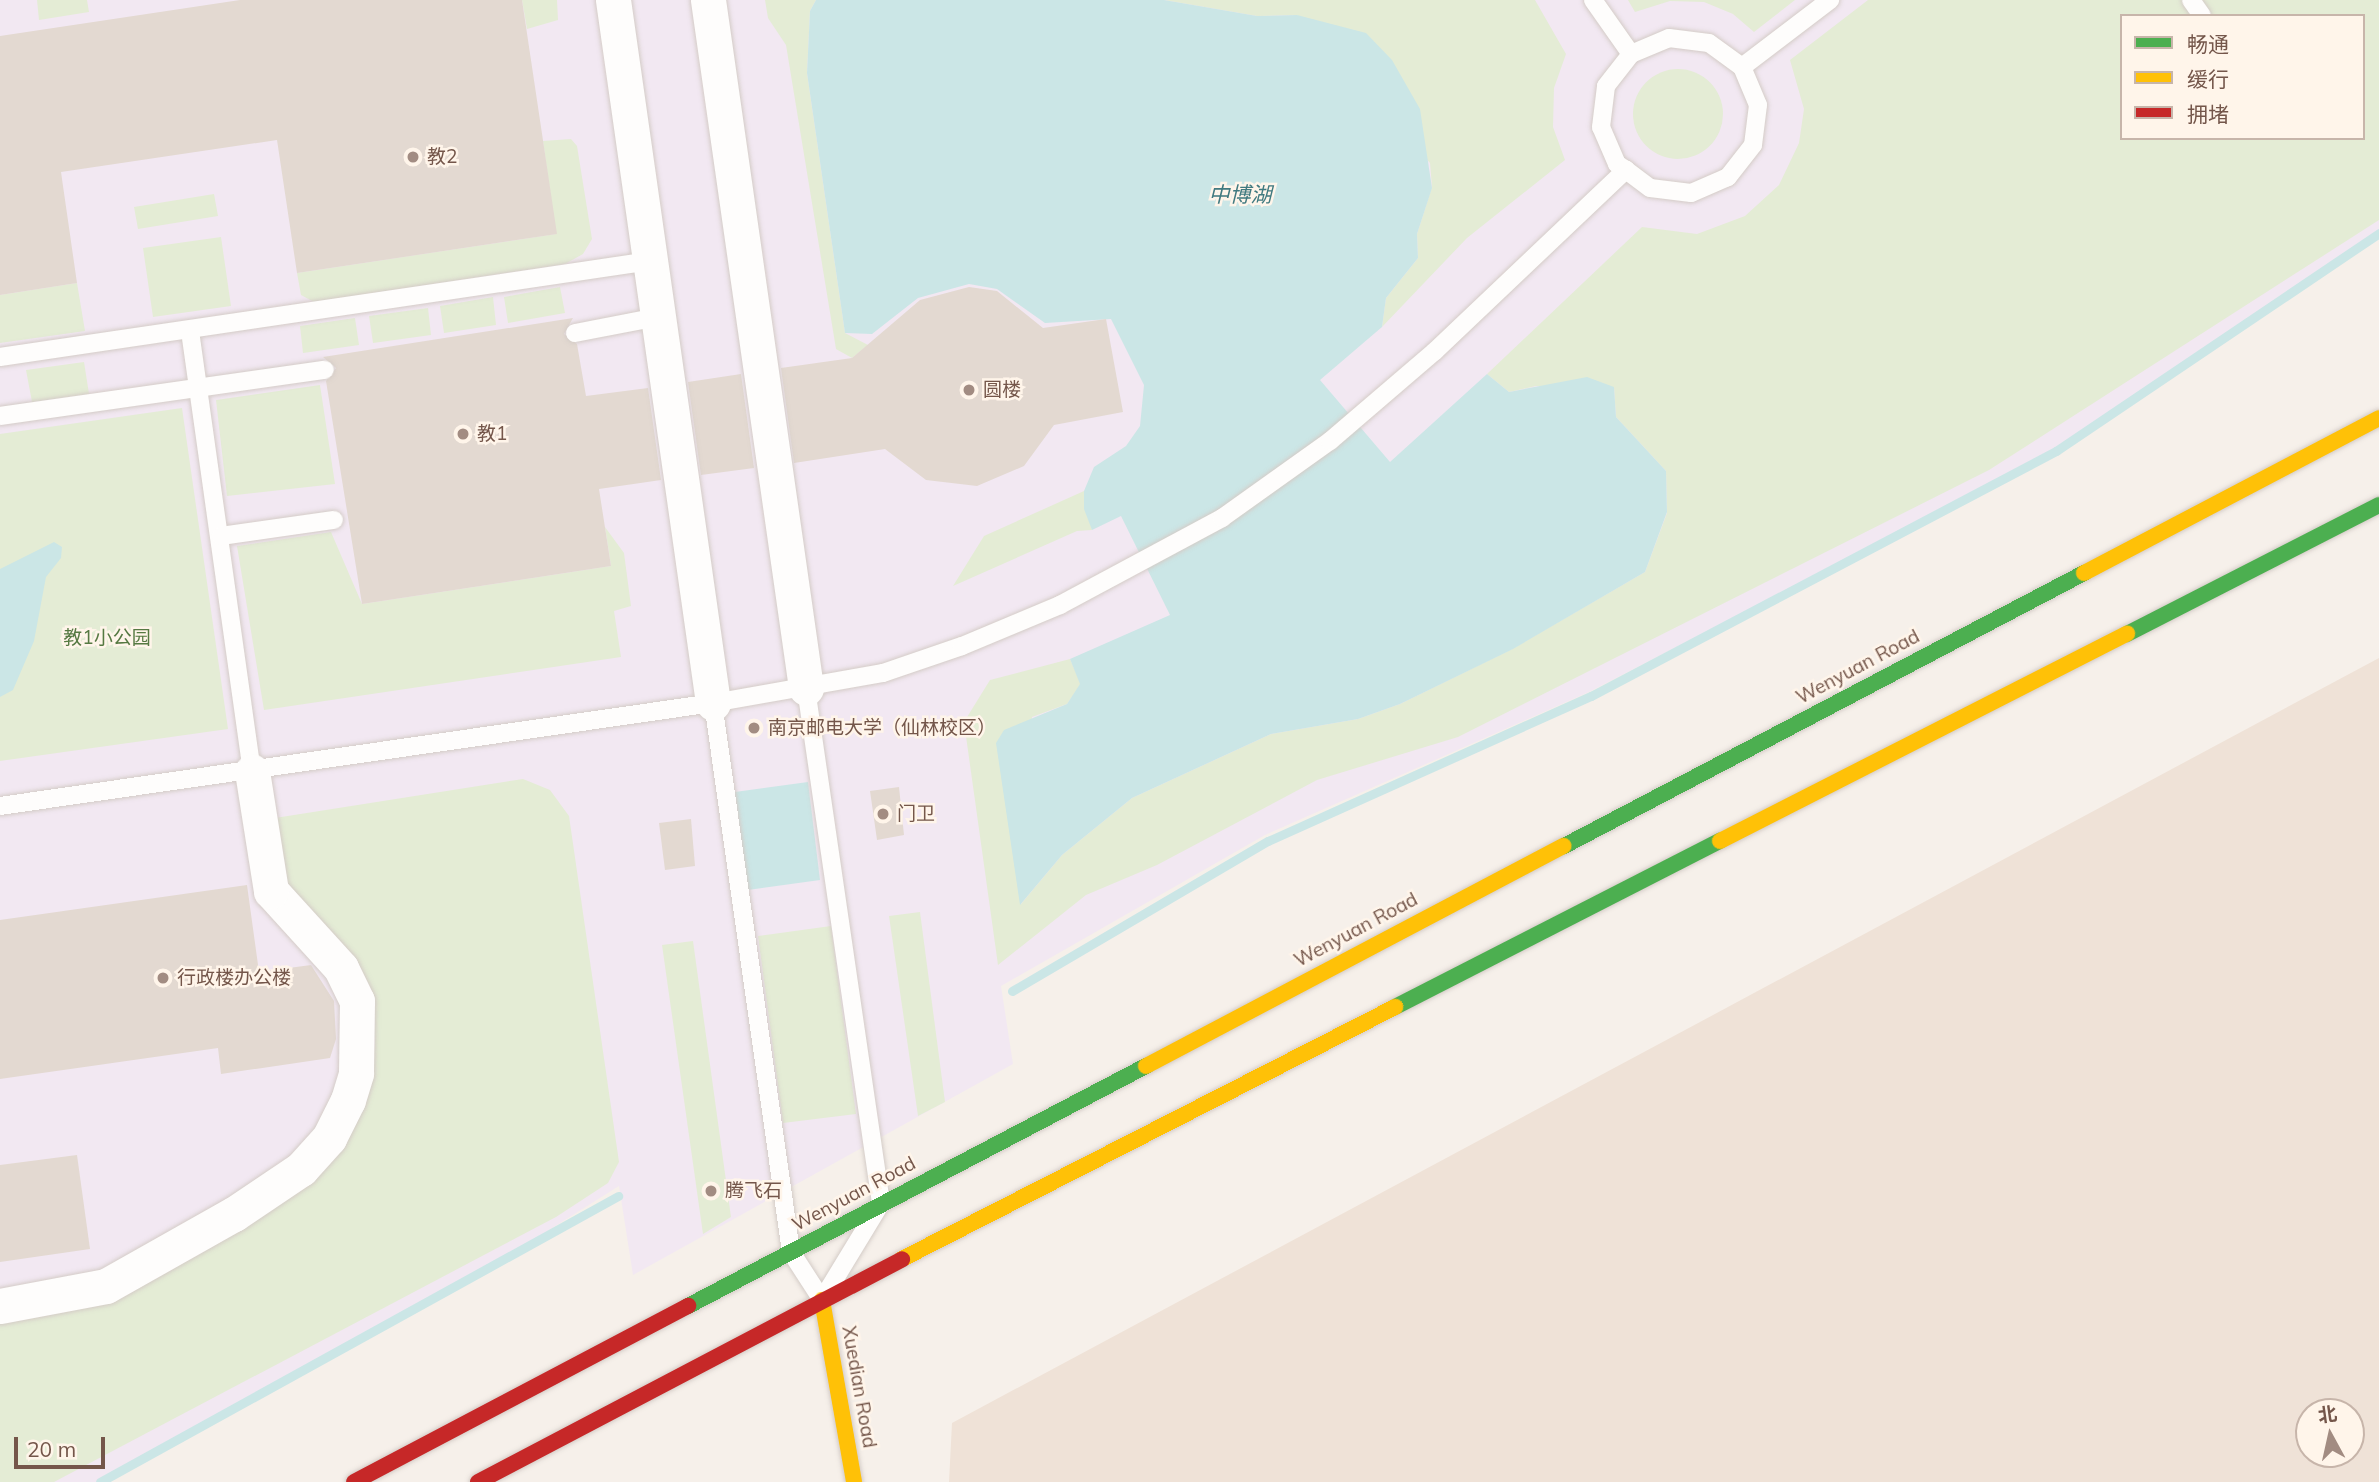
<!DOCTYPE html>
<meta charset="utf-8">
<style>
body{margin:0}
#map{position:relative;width:2379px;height:1482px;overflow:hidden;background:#f6f0ea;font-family:Mulish,"Noto Sans SC",sans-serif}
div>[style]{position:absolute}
.residential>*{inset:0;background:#efe2d7}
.education>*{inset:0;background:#f2e8f2}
.green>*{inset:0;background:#e4ecd5}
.round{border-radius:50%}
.water>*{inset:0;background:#cbe6e6}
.stream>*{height:9px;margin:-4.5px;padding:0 4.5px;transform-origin:4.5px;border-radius:4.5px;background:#cbe6e6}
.building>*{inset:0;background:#e3d9d1}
.roads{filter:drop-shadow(0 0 2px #d4ccc7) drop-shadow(0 0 2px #d4ccc7)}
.lane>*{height:18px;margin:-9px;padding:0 9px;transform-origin:9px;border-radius:9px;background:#fefdfc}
.street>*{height:35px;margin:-17.5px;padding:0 17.5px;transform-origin:17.5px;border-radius:17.5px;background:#fefdfc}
.fast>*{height:16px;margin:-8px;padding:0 8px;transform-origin:8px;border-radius:8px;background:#4caf50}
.slow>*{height:16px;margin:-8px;padding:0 8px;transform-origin:8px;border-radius:8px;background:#ffc107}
.jam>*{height:16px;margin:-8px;padding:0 8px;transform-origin:8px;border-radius:8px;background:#c62828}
.dots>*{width:19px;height:19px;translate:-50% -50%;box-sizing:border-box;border:4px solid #fff5ea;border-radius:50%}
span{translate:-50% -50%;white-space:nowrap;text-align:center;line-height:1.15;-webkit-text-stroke:5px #fff5ea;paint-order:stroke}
.poi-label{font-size:19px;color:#74564a}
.left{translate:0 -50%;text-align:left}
.park-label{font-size:19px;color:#567942}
.street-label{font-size:19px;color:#74564a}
.water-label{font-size:21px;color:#417a80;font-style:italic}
.legend{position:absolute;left:2120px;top:14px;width:245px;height:126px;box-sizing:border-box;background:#fff5ea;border:2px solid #c7b5aa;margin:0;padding:9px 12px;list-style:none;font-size:21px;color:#74564a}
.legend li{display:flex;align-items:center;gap:14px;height:35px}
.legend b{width:35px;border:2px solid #c7b5aa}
.north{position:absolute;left:2295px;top:1398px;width:70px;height:70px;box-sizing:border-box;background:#fff5ea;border:2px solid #c7b5aa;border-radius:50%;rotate:352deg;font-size:19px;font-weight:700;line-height:28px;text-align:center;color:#74564a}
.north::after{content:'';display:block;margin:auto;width:24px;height:32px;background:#a28c82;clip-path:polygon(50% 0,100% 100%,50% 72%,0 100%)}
.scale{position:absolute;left:14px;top:1437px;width:91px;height:32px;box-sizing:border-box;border:4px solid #74564a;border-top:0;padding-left:9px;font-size:21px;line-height:24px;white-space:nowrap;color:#74564a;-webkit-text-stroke:5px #fff5ea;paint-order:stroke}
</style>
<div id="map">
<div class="residential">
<i style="clip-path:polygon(evenodd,2379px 658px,2379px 1482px,949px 1482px,952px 1423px,2379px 658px,2309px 1412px,2351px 1412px,2351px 1454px,2309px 1454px,2309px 1412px)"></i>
</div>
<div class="education">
<i style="clip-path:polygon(evenodd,0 0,2379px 0,2379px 233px,2056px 451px,1589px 692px,1265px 835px,1001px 986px,1013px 1064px,633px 1275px,619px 1186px,441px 1298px,100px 1482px,0 1482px,0 0,2122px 16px,2363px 16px,2363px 138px,2122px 138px,2122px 16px)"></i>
</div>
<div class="green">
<i style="clip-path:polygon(37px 0,87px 0,89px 12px,39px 20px)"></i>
<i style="clip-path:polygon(522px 0,557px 0,558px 20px,527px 29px)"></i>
<i style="clip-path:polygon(765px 0,816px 0,810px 11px,807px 73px,845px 333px,868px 345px,852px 358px,836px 349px,786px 45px,768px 18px)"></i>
<i style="clip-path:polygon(1164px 0,1535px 0,1566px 54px,1554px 88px,1553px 127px,1565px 160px,1467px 238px,1382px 327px,1386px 298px,1418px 258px,1417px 234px,1432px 187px,1430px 163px,1297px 15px,1257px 16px)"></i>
<i style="clip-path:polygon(1628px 0,1795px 0,1754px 32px,1733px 14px,1704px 2px,1670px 1px,1635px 12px)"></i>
<i style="clip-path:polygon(evenodd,1868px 0,2379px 0,2379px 220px,1989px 470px,1458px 737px,1317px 780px,1157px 865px,1086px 895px,998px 965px,964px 722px,990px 680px,1070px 659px,1081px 684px,1067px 704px,1032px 717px,1021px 904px,1062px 855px,1132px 798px,1271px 734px,1358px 719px,1400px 704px,1512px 649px,1645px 572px,1667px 513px,1666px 471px,1616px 417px,1614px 387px,1536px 386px,1509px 392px,1487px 374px,1642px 227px,1697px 234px,1745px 216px,1779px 185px,1799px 143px,1804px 109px,1790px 60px,1868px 0,2122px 16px,2363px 16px,2363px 138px,2122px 138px,2122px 16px)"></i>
<i class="round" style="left:1633px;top:69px;width:90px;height:90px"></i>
<i style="clip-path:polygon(571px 139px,577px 146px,592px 239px,583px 254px,565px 264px,314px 302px,301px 295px,297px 273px,556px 234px,543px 141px)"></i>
<i style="clip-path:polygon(214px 194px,218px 216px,138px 229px,134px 207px)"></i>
<i style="clip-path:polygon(221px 237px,231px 306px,153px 317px,143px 248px)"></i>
<i style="clip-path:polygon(77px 283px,85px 331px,0 343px,0 295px)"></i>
<i style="clip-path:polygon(560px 287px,565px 313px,508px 323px,504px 297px)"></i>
<i style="clip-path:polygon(493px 297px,496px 325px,444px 333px,440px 306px)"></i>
<i style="clip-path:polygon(428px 308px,431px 335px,373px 343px,369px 316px)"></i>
<i style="clip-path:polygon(355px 318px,359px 345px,303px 353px,300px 326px)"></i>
<i style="clip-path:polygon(84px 362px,89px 394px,32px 402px,26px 370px)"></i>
<i style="clip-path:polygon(320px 385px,335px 484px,227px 496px,216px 400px)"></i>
<i style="clip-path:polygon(182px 408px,228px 729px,0 761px,0 434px)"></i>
<i style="clip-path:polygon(1084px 491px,1092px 530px,1077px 531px,953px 586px,984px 536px)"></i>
<i style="clip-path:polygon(605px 527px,624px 553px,631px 606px,614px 611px,621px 657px,264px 710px,237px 546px,331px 532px,362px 604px,611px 566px)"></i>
<i style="clip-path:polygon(523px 779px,550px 790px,569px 816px,619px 1162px,608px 1183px,556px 1217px,54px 1482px,0 1482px,0 1319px,169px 1270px,369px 1092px,375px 1043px,368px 988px,287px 897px,275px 818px)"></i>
<i style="clip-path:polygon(920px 912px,945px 1102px,918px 1116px,889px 916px)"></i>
<i style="clip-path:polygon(831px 926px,856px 1114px,783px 1123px,758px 936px)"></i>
<i style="clip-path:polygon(693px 941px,731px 1217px,703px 1234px,662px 945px)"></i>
</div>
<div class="water">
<i style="clip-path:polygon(816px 0,1164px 0,1257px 16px,1297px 15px,1366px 33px,1392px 60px,1420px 109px,1432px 188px,1417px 234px,1418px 258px,1386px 298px,1382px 327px,1320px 380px,1390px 462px,1487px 374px,1509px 392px,1587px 377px,1614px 387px,1616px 417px,1666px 471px,1667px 512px,1645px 572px,1513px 649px,1400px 704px,1358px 719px,1271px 734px,1132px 798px,1062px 855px,1020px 905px,996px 743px,1004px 730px,1067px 704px,1080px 684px,1070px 659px,1170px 615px,1121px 516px,1092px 530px,1084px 509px,1084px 491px,1094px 467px,1126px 446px,1140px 426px,1144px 385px,1111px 319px,1045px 323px,997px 289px,969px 284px,918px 298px,872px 334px,845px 333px,807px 73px,810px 11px)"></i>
<i style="clip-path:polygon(54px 542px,62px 547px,61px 558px,46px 577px,34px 641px,13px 690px,0 697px,0 569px)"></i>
<i style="clip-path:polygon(808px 782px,820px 880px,748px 890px,735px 792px)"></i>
</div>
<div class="stream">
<i style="left:1012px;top:991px;width:297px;rotate:-30.4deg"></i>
<i style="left:1268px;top:841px;width:354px;rotate:-24.2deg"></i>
<i style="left:1591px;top:696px;width:526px;rotate:-27.78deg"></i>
<i style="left:2056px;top:451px;width:390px;rotate:-34deg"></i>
<i style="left:100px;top:1482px;width:592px;rotate:-28.9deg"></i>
</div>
<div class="building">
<i style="clip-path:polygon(240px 0,522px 0,557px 234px,297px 273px,277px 140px,61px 172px,77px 283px,0 295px,0 36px)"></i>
<i style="clip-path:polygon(969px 287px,997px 291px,1043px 328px,1106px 319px,1123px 412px,1054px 425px,1024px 466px,977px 486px,926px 480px,885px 449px,794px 463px,781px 368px,852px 358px,920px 300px)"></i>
<i style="clip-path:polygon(573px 318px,564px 334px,577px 344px,586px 396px,648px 388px,661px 480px,599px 489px,611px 566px,362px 604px,326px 381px,336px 368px,323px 357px)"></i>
<i style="clip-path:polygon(741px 374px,754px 468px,701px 475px,688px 382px)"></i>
<i style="clip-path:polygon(899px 787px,904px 835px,877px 840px,870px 791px)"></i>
<i style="clip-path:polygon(691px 819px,695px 866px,665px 870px,659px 823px)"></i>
<i style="clip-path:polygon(247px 885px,259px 972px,311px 965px,334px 1001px,336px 1039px,330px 1058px,221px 1074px,218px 1048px,0 1079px,0 920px)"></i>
<i style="clip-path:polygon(77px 1155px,90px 1249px,0 1262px,0 1165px)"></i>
</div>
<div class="roads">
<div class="lane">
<i style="left:1593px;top:0;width:66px;rotate:54.9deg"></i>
<i style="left:2191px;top:0;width:19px;rotate:55deg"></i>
<i style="left:1742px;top:67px;width:111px;rotate:-37.3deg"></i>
<i style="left:190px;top:331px;width:444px;rotate:82deg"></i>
<i style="left:575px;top:333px;width:85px;rotate:-10.9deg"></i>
<i style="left:0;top:357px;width:657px;rotate:-8.4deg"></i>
<i style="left:0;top:416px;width:328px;rotate:-8.1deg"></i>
<i style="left:221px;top:536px;width:114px;rotate:-8.1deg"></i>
<i style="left:713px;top:703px;width:555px;rotate:81.91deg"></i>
<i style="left:791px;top:1252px;width:57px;rotate:57.1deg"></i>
<i style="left:822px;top:1300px;width:114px;rotate:-58.7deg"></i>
<i style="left:881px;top:1203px;width:520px;rotate:-98.29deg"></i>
<i style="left:0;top:806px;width:720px;rotate:-8.22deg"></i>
<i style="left:713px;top:703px;width:173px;rotate:-10deg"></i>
<i style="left:883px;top:673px;width:83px;rotate:-18.9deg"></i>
<i style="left:962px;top:646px;width:106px;rotate:-22.7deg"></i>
<i style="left:1060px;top:605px;width:184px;rotate:-28.2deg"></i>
<i style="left:1222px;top:518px;width:133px;rotate:-35.5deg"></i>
<i style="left:1330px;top:441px;width:137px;rotate:-40.6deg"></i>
<i style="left:1434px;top:352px;width:265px;rotate:-43.5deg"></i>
<i style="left:1626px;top:170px;width:11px;rotate:-146deg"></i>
<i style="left:1617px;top:164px;width:40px;rotate:-113.4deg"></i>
<i style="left:1601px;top:127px;width:41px;rotate:-83deg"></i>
<i style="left:1606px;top:86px;width:41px;rotate:-52deg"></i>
<i style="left:1631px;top:54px;width:41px;rotate:-22.8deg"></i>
<i style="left:1669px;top:38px;width:40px;rotate:7.1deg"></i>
<i style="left:1709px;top:43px;width:41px;rotate:36deg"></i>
<i style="left:1742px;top:67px;width:41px;rotate:67.2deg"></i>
<i style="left:1758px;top:105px;width:40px;rotate:97.1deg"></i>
<i style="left:1753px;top:145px;width:41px;rotate:128deg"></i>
<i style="left:1728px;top:177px;width:40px;rotate:156.6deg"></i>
<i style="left:1691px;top:193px;width:41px;rotate:-173deg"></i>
<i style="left:1650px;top:188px;width:30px;rotate:-143deg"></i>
</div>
<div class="street">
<i style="left:613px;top:0;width:710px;rotate:81.9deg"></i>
<i style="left:708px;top:0;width:695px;rotate:81.89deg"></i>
<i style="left:0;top:1306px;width:108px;rotate:-10.7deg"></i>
<i style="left:106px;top:1286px;width:147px;rotate:-29.4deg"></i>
<i style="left:234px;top:1214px;width:81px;rotate:-33.9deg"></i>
<i style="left:301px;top:1169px;width:42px;rotate:-47.9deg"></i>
<i style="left:329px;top:1138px;width:42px;rotate:-63.4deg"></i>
<i style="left:348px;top:1100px;width:28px;rotate:-73deg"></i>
<i style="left:356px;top:1073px;width:72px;rotate:-89.2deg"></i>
<i style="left:357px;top:1001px;width:37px;rotate:-116deg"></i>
<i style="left:341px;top:968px;width:104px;rotate:-132.3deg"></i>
<i style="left:271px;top:891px;width:121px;rotate:-99deg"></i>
</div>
<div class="fast">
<i style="left:2127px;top:634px;width:283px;rotate:-27.1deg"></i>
<i style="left:1564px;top:846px;width:587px;rotate:-27.7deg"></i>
<i style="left:1395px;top:1007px;width:365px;rotate:-27.1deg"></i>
<i style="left:688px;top:1306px;width:517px;rotate:-27.66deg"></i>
</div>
<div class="slow">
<i style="left:2084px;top:573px;width:333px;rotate:-27.7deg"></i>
<i style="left:1720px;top:841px;width:457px;rotate:-27deg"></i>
<i style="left:1146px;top:1066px;width:472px;rotate:-27.8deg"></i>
<i style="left:902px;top:1259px;width:554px;rotate:-27.07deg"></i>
<i style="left:822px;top:1300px;width:185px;rotate:80deg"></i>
</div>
<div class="jam">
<i style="left:354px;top:1482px;width:378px;rotate:-27.8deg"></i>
<i style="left:478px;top:1482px;width:479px;rotate:-27.7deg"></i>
</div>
</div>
<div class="dots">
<i style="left:413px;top:157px;background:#a28c82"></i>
<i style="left:969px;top:390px;background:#a28c82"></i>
<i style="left:463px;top:434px;background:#a28c82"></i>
<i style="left:754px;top:728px;background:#a28c82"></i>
<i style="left:883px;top:814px;background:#a28c82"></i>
<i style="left:163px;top:978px;background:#a28c82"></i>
<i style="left:711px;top:1191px;background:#a28c82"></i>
</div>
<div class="poi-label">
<span class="left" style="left:427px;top:157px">教2</span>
<span class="left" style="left:983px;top:390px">圆楼</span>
<span class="left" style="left:477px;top:434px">教1</span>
<span class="left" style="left:768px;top:728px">南京邮电大学（仙林校区）</span>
<span class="left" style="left:897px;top:814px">门卫</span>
<span class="left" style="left:177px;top:978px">行政楼办公楼</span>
<span class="left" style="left:725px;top:1191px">腾飞石</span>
</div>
<div class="park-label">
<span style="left:107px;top:638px">教1小公园</span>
</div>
<div class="street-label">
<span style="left:1858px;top:667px;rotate:-28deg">Wenyuan Road</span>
<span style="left:1356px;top:930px;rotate:-28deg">Wenyuan Road</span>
<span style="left:854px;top:1194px;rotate:-28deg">Wenyuan Road</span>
<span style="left:859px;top:1387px;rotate:80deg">Xuedian Road</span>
</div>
<div class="water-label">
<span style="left:1240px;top:194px">中博湖</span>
</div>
<ul class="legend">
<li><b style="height:9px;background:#4caf50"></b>畅通</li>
<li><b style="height:9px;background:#ffc107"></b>缓行</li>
<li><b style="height:9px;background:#c62828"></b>拥堵</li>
</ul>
<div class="north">北</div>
<div class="scale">20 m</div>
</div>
